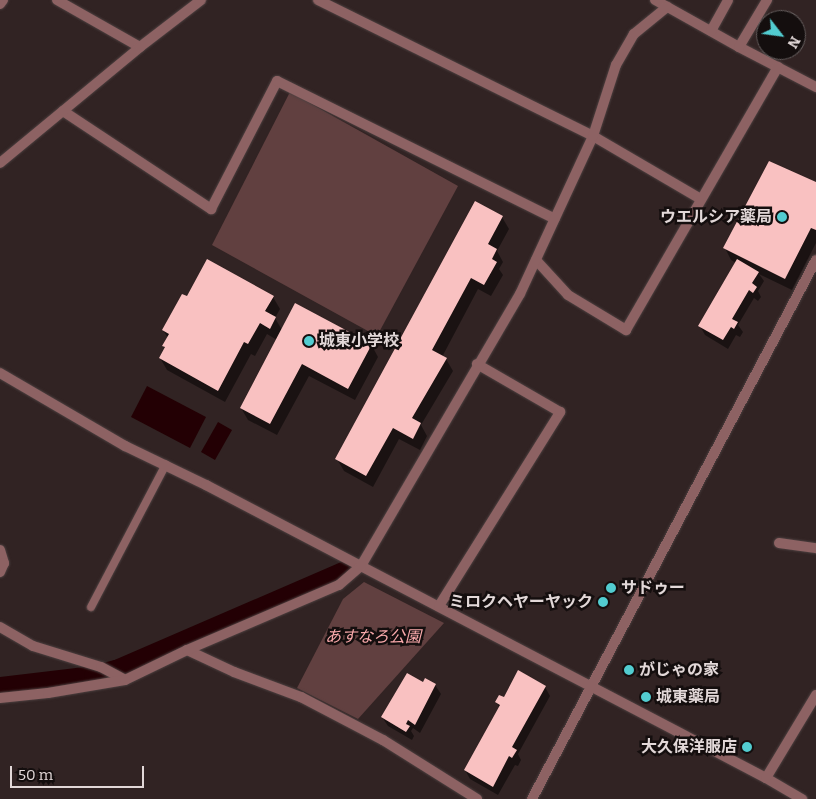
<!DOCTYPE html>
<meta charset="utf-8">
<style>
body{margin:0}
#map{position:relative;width:816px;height:799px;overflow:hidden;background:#312323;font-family:Bitter,"Noto Sans JP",serif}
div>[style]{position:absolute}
.green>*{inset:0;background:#614040}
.water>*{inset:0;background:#230004}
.shadow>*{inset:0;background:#0007}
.canal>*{height:19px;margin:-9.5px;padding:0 9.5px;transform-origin:9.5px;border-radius:9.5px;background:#230004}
.building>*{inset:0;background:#f9c1c1}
.roads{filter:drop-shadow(0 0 1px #4d4040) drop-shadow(0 0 1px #4d4040)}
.service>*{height:8px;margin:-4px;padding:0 4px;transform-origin:4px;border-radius:4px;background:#8d6263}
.minor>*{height:10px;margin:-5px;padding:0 5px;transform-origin:5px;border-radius:5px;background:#8d6263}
.tertiary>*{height:10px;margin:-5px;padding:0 5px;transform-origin:5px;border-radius:5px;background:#8d6263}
.dots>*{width:14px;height:14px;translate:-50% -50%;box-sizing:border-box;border:2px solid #140e0e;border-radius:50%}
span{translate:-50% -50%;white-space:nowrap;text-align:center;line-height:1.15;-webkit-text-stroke:5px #140e0e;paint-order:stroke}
.poi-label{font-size:16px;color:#e2d8d8;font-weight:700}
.right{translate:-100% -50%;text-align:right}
.left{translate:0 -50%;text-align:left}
.park-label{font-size:16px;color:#f9a9ab;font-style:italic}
.north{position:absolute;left:756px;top:10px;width:50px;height:50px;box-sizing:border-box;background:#140e0e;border:1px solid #665f5f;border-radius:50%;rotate:120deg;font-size:14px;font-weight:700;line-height:20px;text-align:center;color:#e2d8d8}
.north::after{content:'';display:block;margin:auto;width:18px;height:22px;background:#52ccd0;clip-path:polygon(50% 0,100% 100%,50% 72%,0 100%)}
.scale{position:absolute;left:10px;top:766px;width:134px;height:22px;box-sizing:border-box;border:2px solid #e2d8d8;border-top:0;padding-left:6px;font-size:15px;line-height:18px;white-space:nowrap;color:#e2d8d8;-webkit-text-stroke:4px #140e0e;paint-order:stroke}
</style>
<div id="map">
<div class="green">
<i style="clip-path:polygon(290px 92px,458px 186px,377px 336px,212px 245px)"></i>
<i style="clip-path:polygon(364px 582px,444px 623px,358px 719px,297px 688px,343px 599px)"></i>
</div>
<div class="water">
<i style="clip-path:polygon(147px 386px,206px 417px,190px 448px,131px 417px)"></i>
<i style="clip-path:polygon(218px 422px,232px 430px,215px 460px,201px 452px)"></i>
</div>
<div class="shadow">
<i style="clip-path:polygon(816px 184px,816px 243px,792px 290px,759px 274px,764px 281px,758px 291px,761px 297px,758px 301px,754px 298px,738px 325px,743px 332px,740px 337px,736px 335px,728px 349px,705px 335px,700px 326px,736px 263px,731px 260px,725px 248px)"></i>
<i style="clip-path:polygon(502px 217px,509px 229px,497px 251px,503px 262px,499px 269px,503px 275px,491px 296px,478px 289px,442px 357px,446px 359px,453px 371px,421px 425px,427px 436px,420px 450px,399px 439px,373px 487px,344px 471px,337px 459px)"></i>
<i style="clip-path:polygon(273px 297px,280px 309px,275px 318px,282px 330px,371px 344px,378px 357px,355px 400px,309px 376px,277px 435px,248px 420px,241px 408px,277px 340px,267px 334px,255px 356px,251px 354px,225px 402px,167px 370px,160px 358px,166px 349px,163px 346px,168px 338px,163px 330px,187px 298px)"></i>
<i style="clip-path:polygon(426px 680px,435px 685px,441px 694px,420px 733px,413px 728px,411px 731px,414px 736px,412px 740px,388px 726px,382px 717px)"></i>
<i style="clip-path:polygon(545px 687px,550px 696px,518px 754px,521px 760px,518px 766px,515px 765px,498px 795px,470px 779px,465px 770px,500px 708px,496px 702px)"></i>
</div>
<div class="canal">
<i style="left:0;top:686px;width:94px;rotate:-6.7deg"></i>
<i style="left:93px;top:675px;width:24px;rotate:-15deg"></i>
<i style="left:116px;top:669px;width:247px;rotate:-23.4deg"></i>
</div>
<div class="building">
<i style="clip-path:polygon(769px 161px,816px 182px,816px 230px,811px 228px,785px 279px,723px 248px)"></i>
<i style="clip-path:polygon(475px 201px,503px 216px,488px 244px,497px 249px,492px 259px,497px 262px,484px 285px,471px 278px,432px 350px,447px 358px,412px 418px,421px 423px,413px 439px,393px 428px,366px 476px,335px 459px)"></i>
<i style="clip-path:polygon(207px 259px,274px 296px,265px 311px,276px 317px,270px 329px,260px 323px,248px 344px,244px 342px,218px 391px,159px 358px,165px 347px,162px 346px,169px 334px,162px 330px,182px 294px,187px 296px)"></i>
<i style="clip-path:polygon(737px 259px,759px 272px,752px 283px,757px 287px,753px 293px,749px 290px,732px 319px,738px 322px,734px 329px,731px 327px,723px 340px,698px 326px)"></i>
<i style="clip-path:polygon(295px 303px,372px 344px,348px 389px,302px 364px,270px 424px,240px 408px)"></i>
<i style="clip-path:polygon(518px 670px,546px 686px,512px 747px,517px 750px,512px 758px,509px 756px,493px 787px,464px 770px,500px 705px,495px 702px,499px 695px,504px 697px)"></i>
<i style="clip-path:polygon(407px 673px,423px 682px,425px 678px,436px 684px,415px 725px,408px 720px,406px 724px,410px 726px,406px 732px,381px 717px)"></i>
</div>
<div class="roads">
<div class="service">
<i style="left:91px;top:607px;width:161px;rotate:-62.3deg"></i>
</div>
<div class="minor">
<i style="left:57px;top:0;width:95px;rotate:29.5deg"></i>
<i style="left:318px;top:0;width:307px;rotate:26.3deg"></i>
<i style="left:593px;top:136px;width:125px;rotate:30.3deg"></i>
<i style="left:655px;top:0;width:96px;rotate:29.2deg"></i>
<i style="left:739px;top:47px;width:87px;rotate:27.5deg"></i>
<i style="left:0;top:4px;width:5px;rotate:-53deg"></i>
<i style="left:711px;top:31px;width:35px;rotate:-61deg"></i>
<i style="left:739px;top:47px;width:55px;rotate:-59.2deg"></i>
<i style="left:63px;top:111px;width:178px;rotate:33.5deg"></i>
<i style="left:211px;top:209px;width:144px;rotate:-62.7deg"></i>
<i style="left:277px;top:81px;width:310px;rotate:26.4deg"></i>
<i style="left:0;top:163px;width:182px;rotate:-39.6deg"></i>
<i style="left:140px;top:47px;width:77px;rotate:-37.6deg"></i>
<i style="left:536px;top:260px;width:47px;rotate:47.6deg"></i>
<i style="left:568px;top:295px;width:68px;rotate:31.1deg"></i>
<i style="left:626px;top:330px;width:304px;rotate:-60deg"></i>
<i style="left:0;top:373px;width:145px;rotate:30.3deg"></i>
<i style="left:125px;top:446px;width:90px;rotate:25.7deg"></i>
<i style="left:206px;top:485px;width:632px;rotate:27.62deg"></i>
<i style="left:766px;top:778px;width:42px;rotate:30.3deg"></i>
<i style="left:779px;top:543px;width:37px;rotate:8deg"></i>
<i style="left:0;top:550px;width:14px;rotate:73deg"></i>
<i style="left:4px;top:563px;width:10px;rotate:114deg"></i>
<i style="left:439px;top:606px;width:229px;rotate:-58deg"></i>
<i style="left:560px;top:412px;width:96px;rotate:-150deg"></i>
<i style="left:0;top:627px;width:38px;rotate:30deg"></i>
<i style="left:33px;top:646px;width:71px;rotate:17.2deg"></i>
<i style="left:101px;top:667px;width:27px;rotate:28deg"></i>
<i style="left:187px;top:650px;width:52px;rotate:25.1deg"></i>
<i style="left:234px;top:672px;width:72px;rotate:20.5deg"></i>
<i style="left:301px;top:697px;width:93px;rotate:27.7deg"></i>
<i style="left:383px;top:740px;width:111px;rotate:32.1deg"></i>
<i style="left:0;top:698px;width:48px;rotate:-5.9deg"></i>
<i style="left:48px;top:693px;width:78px;rotate:-9.6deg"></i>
<i style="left:125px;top:680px;width:69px;rotate:-25.8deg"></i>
<i style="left:187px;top:650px;width:165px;rotate:-23.2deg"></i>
<i style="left:339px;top:585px;width:29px;rotate:-41deg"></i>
<i style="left:361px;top:566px;width:315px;rotate:-59.7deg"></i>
<i style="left:520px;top:294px;width:174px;rotate:-65.2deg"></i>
<i style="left:593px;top:136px;width:75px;rotate:-72.1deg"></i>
<i style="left:616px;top:65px;width:36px;rotate:-60deg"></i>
<i style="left:634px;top:34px;width:43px;rotate:-39.3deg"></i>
<i style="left:766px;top:778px;width:97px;rotate:-58.9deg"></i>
</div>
<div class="tertiary">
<i style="left:532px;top:799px;width:609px;rotate:-62.22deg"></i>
</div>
</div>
<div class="dots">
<i style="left:782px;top:217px;background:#52ccd0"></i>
<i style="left:309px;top:341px;background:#52ccd0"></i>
<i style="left:611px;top:588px;background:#52ccd0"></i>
<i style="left:603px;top:602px;background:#52ccd0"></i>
<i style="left:629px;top:670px;background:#52ccd0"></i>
<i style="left:646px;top:697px;background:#52ccd0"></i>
<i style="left:747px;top:747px;background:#52ccd0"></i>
</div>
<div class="poi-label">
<span class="right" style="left:772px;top:217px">ウエルシア薬局</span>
<span class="left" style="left:319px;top:341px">城東小学校</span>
<span class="left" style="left:621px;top:588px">サドゥー</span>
<span class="right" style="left:593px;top:602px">ミロクヘヤーヤック</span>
<span class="left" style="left:639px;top:670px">がじゃの家</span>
<span class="left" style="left:656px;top:697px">城東薬局</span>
<span class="right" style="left:737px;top:747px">大久保洋服店</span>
</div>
<div class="park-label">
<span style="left:373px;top:637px">あすなろ公園</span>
</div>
<div class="north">N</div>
<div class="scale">50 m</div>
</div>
